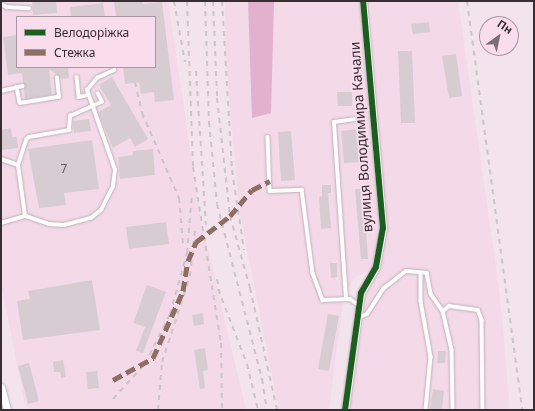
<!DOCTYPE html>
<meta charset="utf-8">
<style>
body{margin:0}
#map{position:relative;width:535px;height:411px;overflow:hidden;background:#f3e3ec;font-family:"Noto Sans",sans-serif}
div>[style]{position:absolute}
.built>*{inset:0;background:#f4d9e8}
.forest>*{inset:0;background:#e1b1ce}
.building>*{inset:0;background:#d8ccd3}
.roads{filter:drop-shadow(0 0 1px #beb2b9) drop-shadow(0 0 1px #beb2b9)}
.service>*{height:3.5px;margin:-1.75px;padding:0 1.75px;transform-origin:1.75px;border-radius:1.75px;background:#fdfbfc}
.minor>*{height:7px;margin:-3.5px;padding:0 3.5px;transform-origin:3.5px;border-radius:3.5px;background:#fdfbfc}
.rail>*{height:2px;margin-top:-1px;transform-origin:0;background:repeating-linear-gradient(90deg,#cac6c8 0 5px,transparent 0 10px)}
.quiet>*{height:5px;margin-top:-2.5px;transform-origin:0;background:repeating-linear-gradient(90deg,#8d6e63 0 10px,transparent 0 15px)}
.cycleway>*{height:6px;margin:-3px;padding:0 3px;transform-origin:3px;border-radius:3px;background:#1b5e20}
span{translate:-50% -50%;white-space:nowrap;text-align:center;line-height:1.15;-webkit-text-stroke:3.5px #f9dded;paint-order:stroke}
.number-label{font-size:12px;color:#62575e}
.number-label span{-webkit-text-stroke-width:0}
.street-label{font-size:14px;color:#372d33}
.frame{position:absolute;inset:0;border:2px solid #372d33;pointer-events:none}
.legend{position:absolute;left:16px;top:16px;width:140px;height:52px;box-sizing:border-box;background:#f9dded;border:1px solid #ab97a3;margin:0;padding:5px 7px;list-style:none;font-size:12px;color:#372d33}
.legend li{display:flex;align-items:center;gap:8px;height:20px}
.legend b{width:20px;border:1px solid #ab97a3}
.north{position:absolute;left:479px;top:16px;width:40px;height:40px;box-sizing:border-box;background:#f9dded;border:1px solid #ab97a3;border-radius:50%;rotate:33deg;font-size:11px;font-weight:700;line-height:16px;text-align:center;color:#372d33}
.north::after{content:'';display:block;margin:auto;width:14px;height:18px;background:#796d74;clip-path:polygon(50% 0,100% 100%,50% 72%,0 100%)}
</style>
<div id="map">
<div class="built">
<i style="clip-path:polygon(evenodd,1px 1px,168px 1px,200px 215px,246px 410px,32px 410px,25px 405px,1px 283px,1px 1px,17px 17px,155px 17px,155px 67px,17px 67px,17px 17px)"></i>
<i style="clip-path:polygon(225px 1px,359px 1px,378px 227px,373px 268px,357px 276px,344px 293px,329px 410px,279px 410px,240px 214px,225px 50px)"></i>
<i style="clip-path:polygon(370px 1px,458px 1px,500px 296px,510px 410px,349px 410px,367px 296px,380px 267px,387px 229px)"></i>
</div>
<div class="forest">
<i style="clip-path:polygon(248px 1px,274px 1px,271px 113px,252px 118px)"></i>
</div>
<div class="building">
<i style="clip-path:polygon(32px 1px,56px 1px,57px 13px,33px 15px)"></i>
<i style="clip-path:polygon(114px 1px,142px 1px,143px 4px,162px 2px,174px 100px,155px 102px,154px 92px,141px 94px,139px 82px,125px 84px,123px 67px,155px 67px,155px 17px,116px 17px)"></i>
<i style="clip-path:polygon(103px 3px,105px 17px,71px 17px,70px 7px)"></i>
<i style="clip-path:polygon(429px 22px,430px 32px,413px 34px,411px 24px)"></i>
<i style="clip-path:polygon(17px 35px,17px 67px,68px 67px,69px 78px,63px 79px,49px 69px,52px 95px,25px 99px,22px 73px,8px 75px,3px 37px)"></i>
<i style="clip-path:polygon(398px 51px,412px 51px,415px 123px,401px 123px)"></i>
<i style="clip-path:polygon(456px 54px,462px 96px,449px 98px,442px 56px)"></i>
<i style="clip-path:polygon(112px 77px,148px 139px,135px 147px,130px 138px,113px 148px,98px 112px,111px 105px,99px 85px)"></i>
<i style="clip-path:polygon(337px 92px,352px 92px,352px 106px,338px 106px)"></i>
<i style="clip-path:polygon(89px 119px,91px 131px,74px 133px,73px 121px)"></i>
<i style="clip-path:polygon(11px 128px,12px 137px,17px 137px,18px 148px,1px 150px,1px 130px)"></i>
<i style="clip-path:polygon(357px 129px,360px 162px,344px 163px,341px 131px)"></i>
<i style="clip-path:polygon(291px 131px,295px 180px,281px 181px,278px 132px)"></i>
<i style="clip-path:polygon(92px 140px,99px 189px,64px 193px,66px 205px,39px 208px,28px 149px)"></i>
<i style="clip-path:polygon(153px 149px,155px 175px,120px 179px,118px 157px,133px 155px,133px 151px)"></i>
<i style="clip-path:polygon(322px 185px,331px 185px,331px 193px,328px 193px,331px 228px,321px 229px,319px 197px,322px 196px)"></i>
<i style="clip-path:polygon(355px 189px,363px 189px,368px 259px,361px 259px)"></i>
<i style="clip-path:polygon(166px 222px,169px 244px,129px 249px,126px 227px)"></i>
<i style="clip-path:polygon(330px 263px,337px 263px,337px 277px,331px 278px)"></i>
<i style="clip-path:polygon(92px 280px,100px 330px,23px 340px,17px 301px,30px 299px,28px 291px)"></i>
<i style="clip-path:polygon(147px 285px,166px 292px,143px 353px,136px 351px,145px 327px,133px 323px)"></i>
<i style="clip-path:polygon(203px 313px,204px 324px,194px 326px,192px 315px)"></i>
<i style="clip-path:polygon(328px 314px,339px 316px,329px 371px,318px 369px)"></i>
<i style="clip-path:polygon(205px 348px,208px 370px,203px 371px,205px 388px,200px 389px,194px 350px)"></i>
<i style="clip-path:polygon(438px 351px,446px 351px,445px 363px,437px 363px)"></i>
<i style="clip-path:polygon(63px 360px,66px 377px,61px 378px,60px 372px,54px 372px,53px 362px)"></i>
<i style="clip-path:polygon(29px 363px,39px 401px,28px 404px,18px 366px)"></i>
<i style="clip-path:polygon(97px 371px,99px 388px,88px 389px,86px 372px)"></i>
<i style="clip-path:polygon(433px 389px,444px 391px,442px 410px,430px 410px)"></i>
</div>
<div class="roads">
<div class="service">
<i style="left:1px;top:4px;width:7px;rotate:27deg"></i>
<i style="left:7px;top:7px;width:22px;rotate:3deg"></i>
<i style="left:77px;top:77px;width:20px;rotate:84deg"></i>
<i style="left:79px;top:97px;width:9px;rotate:-13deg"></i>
<i style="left:17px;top:87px;width:16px;rotate:79deg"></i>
<i style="left:20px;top:103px;width:39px;rotate:-9deg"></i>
<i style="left:59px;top:97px;width:19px;rotate:-96deg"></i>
<i style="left:1px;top:91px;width:22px;rotate:-13deg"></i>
<i style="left:268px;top:137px;width:54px;rotate:87.9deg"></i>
<i style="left:270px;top:191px;width:32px;rotate:-2deg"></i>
<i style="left:302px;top:190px;width:84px;rotate:82.5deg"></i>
<i style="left:313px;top:273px;width:29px;rotate:70deg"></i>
<i style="left:323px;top:300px;width:27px;rotate:-2deg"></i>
<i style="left:350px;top:299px;width:11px;rotate:34deg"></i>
<i style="left:1px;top:159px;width:18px;rotate:19deg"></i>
<i style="left:25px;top:216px;width:51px;rotate:-97.8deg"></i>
<i style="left:18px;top:165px;width:26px;rotate:-72deg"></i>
<i style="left:26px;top:140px;width:4px;rotate:-45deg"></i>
<i style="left:29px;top:137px;width:41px;rotate:-9.9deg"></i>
<i style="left:69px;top:130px;width:14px;rotate:-86deg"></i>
<i style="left:70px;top:116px;width:35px;rotate:-24deg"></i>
<i style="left:102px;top:102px;width:9px;rotate:-117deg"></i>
<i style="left:1px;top:223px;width:26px;rotate:-16deg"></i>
<i style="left:26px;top:216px;width:24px;rotate:19deg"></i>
<i style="left:49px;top:224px;width:15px;rotate:4deg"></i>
<i style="left:64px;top:225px;width:28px;rotate:-15deg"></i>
<i style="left:91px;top:218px;width:13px;rotate:-39deg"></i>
<i style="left:101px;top:210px;width:27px;rotate:-63deg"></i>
<i style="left:113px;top:186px;width:16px;rotate:-83deg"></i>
<i style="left:115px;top:170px;width:85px;rotate:-109.3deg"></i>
<i style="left:87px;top:90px;width:16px;rotate:-50deg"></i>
<i style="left:97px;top:78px;width:19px;rotate:-25deg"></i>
<i style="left:421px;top:275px;width:26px;rotate:90deg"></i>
<i style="left:421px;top:301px;width:57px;rotate:79.9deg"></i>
<i style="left:431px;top:357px;width:53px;rotate:95.4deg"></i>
<i style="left:346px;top:299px;width:177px;rotate:-93.9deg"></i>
<i style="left:334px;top:122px;width:27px;rotate:-8deg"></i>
<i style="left:443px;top:311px;width:40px;rotate:77deg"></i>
<i style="left:452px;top:350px;width:60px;rotate:89deg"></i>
<i style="left:358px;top:318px;width:10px;rotate:-24deg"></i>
<i style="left:367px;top:314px;width:30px;rotate:-57deg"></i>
<i style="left:383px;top:289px;width:29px;rotate:-38deg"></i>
<i style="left:406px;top:271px;width:21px;rotate:5deg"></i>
<i style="left:427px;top:273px;width:21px;rotate:79deg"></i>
<i style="left:431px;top:294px;width:21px;rotate:55deg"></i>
<i style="left:443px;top:311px;width:8px;rotate:-40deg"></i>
<i style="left:449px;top:306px;width:29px;rotate:8deg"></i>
<i style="left:478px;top:310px;width:11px;rotate:68deg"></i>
<i style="left:482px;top:320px;width:90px;rotate:89.4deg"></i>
</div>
<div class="minor">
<i style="left:1px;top:387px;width:24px;rotate:75deg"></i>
<i style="left:345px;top:410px;width:118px;rotate:-82.2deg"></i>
<i style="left:361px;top:293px;width:30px;rotate:-60deg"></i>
<i style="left:376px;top:267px;width:40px;rotate:-80deg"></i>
<i style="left:383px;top:228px;width:228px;rotate:-95deg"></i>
</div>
</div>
<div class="rail">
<i style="left:174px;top:1px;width:62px;rotate:79.8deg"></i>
<i style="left:187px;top:1px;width:166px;rotate:87.9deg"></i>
<i style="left:193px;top:167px;width:178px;rotate:81deg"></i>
<i style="left:221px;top:343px;width:67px;rotate:89.1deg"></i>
<i style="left:205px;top:1px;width:121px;rotate:88.1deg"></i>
<i style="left:209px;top:122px;width:82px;rotate:84.4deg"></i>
<i style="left:217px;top:204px;width:181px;rotate:75.6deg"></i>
<i style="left:262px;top:379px;width:31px;rotate:81deg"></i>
<i style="left:213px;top:1px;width:97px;rotate:87.6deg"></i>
<i style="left:217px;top:98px;width:119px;rotate:83.7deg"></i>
<i style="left:230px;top:216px;width:75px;rotate:74.5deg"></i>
<i style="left:250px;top:288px;width:125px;rotate:77.5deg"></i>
<i style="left:222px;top:1px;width:169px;rotate:86.6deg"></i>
<i style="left:232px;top:170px;width:81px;rotate:81.5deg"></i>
<i style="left:467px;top:1px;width:413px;rotate:82.3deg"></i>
<i style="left:196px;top:71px;width:154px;rotate:86.3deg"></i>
<i style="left:135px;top:82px;width:32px;rotate:77deg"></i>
<i style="left:142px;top:113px;width:93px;rotate:66.5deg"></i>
<i style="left:179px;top:198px;width:45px;rotate:84.9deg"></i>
<i style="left:217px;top:279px;width:15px;rotate:79deg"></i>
<i style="left:218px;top:289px;width:80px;rotate:68.9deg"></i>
<i style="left:247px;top:364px;width:47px;rotate:76.6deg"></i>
<i style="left:113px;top:399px;width:47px;rotate:-47.6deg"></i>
<i style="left:145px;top:364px;width:56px;rotate:-63.4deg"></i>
<i style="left:170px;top:314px;width:63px;rotate:-74.4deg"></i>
<i style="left:187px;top:253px;width:59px;rotate:-85.2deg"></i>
<i style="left:158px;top:410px;width:48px;rotate:-85.2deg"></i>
<i style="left:162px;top:362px;width:90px;rotate:-72deg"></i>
<i style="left:190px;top:276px;width:45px;rotate:-83.7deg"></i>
</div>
<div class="quiet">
<i style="left:113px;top:380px;width:46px;rotate:-28.8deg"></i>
<i style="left:153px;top:358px;width:73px;rotate:-65.9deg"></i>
<i style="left:183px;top:291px;width:30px;rotate:-81deg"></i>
<i style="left:188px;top:261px;width:21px;rotate:-67deg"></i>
<i style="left:196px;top:242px;width:43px;rotate:-37.4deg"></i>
<i style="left:230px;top:216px;width:34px;rotate:-50deg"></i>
<i style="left:252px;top:190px;width:20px;rotate:-27deg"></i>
</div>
<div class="cycleway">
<i style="left:345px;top:410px;width:118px;rotate:-82.2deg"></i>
<i style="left:361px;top:293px;width:30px;rotate:-60deg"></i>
<i style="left:376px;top:267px;width:40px;rotate:-80deg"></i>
<i style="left:383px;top:228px;width:228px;rotate:-95deg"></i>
</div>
<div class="number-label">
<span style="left:64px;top:169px">7</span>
</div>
<div class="street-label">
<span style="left:361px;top:137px;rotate:-94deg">вулиця Володимира Качали</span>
</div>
<div class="frame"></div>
<ul class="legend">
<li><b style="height:5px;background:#1b5e20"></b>Велодоріжка</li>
<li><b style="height:5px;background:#8d6e63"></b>Стежка</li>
</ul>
<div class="north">Пн</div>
</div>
